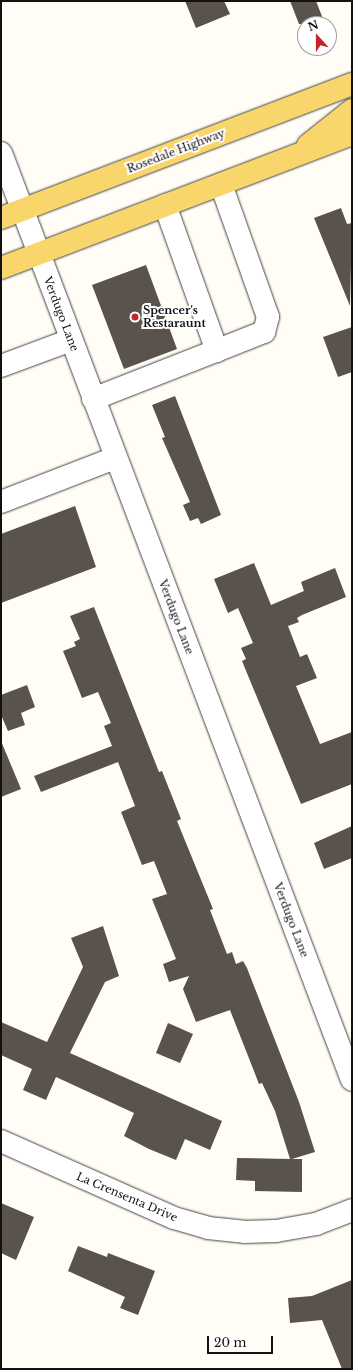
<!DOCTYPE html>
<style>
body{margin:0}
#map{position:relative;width:353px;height:1370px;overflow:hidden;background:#fffdf5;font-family:"Libre Baskerville",serif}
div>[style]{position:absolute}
.building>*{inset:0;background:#5a524d}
.roads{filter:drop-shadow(0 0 1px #444) drop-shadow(0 0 1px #444)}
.minor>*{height:22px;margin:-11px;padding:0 11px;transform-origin:11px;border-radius:11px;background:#fff}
.major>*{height:22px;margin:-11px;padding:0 11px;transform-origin:11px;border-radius:11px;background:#f9d66b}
.dots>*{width:11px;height:11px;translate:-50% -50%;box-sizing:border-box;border:2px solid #fff;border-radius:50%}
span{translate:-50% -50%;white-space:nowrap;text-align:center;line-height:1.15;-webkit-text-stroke:4px #fff;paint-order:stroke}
.street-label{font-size:11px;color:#111}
.poi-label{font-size:11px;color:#111;font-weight:700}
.left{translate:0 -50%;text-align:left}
.frame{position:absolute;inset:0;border:2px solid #111;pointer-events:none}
.north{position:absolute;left:297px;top:16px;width:40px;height:40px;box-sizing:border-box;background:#fff;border:1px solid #a0a0a0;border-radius:50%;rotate:339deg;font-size:11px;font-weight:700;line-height:16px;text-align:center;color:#111}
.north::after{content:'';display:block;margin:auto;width:14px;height:18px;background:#c4262e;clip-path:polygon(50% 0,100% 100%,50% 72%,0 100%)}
.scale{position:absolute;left:207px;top:1336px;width:66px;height:18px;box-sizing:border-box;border:2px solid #111;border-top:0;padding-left:5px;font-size:12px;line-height:14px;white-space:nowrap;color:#111;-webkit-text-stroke:3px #fff;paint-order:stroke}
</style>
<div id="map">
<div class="building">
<i style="clip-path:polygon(185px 1px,224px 1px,230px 14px,196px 28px)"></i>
<i style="clip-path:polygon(290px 1px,316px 1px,325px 24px,299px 24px)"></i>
<i style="clip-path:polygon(341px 208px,347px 224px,352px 223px,350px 306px,314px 218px)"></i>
<i style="clip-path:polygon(146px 265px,177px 349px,124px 369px,92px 285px)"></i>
<i style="clip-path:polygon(352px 327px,352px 372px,338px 377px,323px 337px)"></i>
<i style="clip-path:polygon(175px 396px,221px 515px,201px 524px,198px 518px,190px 521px,183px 505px,190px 502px,162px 438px,165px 437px,152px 405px)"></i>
<i style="clip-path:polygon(75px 506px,96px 567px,1px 603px,1px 534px)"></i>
<i style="clip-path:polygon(254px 563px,271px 605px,304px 591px,301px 582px,335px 568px,346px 597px,302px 615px,297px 618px,299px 622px,288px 626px,300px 657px,307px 654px,317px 678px,296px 686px,320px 744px,352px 732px,352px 784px,301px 804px,242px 661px,246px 659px,241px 648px,253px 643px,238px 608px,228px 613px,214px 579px)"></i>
<i style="clip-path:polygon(94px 607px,159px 772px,162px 771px,181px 819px,177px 821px,213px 909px,210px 910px,227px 954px,232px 952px,236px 964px,243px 961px,247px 968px,299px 1102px,315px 1152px,292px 1159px,302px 1159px,302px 1192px,255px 1191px,255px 1181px,236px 1180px,237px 1158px,290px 1159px,275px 1111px,262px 1083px,259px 1084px,230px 1010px,196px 1022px,183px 989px,189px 976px,169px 982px,163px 964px,176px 959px,152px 899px,167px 894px,154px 861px,142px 865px,121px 812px,135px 806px,118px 762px,41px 792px,34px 776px,112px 746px,104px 726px,111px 723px,98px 692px,82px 698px,63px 651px,76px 646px,74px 642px,80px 639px,70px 616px)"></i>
<i style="clip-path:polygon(27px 685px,35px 707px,21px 713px,25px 725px,8px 731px,1px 715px,1px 695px)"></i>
<i style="clip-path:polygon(1px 741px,21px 789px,1px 797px)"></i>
<i style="clip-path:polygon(352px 826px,352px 858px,324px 869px,314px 843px)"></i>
<i style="clip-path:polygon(103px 926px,119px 976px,105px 982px,70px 1053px,222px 1121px,210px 1150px,185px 1139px,176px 1160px,149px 1149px,124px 1136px,134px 1113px,56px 1077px,46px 1100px,23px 1090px,32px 1069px,1px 1055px,1px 1022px,47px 1042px,83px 967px,71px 938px)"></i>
<i style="clip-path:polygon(168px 1023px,193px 1034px,180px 1063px,156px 1053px)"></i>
<i style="clip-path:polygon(1px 1203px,34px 1217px,16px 1260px,1px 1253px)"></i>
<i style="clip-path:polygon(78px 1246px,107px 1257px,108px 1253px,155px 1271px,138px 1315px,120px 1308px,125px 1297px,68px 1271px)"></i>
<i style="clip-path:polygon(352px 1280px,352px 1369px,342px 1369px,322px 1320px,290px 1323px,288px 1298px,312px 1296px)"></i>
</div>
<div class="roads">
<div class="minor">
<i style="left:1px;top:153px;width:991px;rotate:69.26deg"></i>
<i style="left:165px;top:205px;width:155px;rotate:70.4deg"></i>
<i style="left:1px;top:366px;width:75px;rotate:-20.4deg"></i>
<i style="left:93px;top:399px;width:184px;rotate:-21.4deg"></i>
<i style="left:264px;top:332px;width:16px;rotate:-75deg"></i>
<i style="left:268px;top:317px;width:141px;rotate:-109.5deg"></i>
<i style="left:1px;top:502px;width:122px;rotate:-21.1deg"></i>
<i style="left:1px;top:1141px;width:189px;rotate:24deg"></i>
<i style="left:174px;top:1218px;width:35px;rotate:16deg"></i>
<i style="left:208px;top:1228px;width:36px;rotate:6deg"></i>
<i style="left:244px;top:1232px;width:32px;rotate:-2deg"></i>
<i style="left:276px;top:1231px;width:41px;rotate:-9.9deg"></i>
<i style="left:316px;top:1224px;width:39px;rotate:-21deg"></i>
</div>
<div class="major">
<i style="left:308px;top:145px;width:56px;rotate:-38.5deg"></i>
<i style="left:1px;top:218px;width:376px;rotate:-20.9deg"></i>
<i style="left:1px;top:268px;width:376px;rotate:-20.9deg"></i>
</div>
</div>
<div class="dots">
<i style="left:135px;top:317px;background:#c4262e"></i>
</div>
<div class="street-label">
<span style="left:176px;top:151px;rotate:-21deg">Rosedale Highway</span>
<span style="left:61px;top:314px;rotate:69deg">Verdugo Lane</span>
<span style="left:176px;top:617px;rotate:69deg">Verdugo Lane</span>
<span style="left:291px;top:920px;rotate:69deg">Verdugo Lane</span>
<span style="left:127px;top:1197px;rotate:23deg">La Crensenta Drive</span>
</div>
<div class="poi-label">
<span class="left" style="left:143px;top:317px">Spencer's<br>Restaraunt</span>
</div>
<div class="frame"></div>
<div class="north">N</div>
<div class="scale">20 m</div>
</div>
